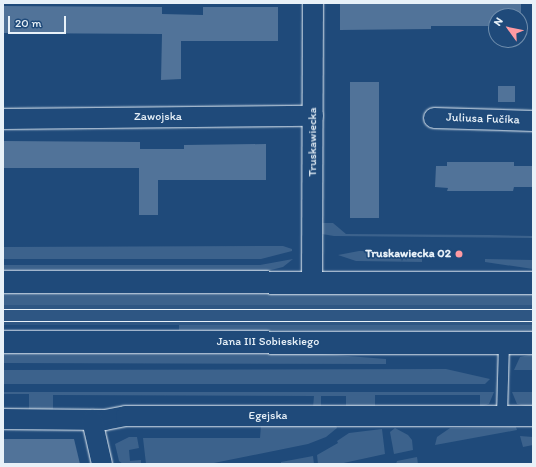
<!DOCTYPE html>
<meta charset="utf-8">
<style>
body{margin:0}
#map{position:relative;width:536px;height:467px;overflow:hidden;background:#1f4a7a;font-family:Itim,sans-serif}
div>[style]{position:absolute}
.built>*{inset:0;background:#2e5683}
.green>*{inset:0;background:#3c628c}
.building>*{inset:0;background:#517399}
.roads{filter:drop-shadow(0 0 1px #e8f1f8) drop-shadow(0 0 1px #e8f1f8)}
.lane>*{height:10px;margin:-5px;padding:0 5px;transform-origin:5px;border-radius:5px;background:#1f4a7a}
.street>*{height:20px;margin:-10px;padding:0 10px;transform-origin:10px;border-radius:10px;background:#1f4a7a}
.secondary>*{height:22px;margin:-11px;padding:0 11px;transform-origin:11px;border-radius:11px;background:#1f4a7a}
.tram>*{height:1px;margin:-0.5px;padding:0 0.5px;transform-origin:0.5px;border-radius:0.5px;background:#e8f1f8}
.dots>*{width:11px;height:11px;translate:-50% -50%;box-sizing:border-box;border:2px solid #1f4a7a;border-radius:50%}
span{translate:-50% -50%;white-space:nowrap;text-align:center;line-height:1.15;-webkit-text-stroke:3.5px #1f4a7a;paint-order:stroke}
.street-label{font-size:12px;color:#e8f1f8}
.poi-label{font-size:12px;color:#e8f1f8;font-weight:700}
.right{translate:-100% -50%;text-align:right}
.frame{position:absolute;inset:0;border:4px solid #e8f1f8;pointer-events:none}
.north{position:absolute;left:488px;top:8px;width:40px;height:40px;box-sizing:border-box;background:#1f4a7a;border:1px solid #6f8dac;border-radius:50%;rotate:303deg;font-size:11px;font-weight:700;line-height:16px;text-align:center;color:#e8f1f8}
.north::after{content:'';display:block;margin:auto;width:14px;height:18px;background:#ff9aa2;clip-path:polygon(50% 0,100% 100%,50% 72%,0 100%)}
.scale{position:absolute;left:8px;top:16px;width:58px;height:18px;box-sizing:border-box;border:2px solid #e8f1f8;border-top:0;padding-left:5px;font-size:12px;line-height:14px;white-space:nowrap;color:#e8f1f8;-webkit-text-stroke:3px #1f4a7a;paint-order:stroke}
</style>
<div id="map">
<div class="built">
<i style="clip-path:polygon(3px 305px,533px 305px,533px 325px,3px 325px)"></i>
</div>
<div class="green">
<i style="clip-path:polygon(321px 223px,333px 223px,346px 234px,489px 235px,533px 236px,533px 238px,334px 236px,322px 234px)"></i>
<i style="clip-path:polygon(265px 246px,283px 246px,292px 249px,292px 251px,261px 259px,3px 259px,3px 247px)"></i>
<i style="clip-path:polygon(359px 251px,422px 251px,422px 262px,356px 261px,338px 255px)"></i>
<i style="clip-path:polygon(293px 259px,283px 267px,267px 271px,3px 270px,3px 265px,260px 265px)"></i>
<i style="clip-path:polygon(485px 259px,533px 260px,533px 269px,485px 262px)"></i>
<i style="clip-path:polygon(3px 293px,533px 294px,533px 305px,3px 305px)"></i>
<i style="clip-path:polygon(179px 325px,533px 325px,533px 332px,179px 330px)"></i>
<i style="clip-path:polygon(3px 353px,323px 354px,386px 359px,386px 364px,3px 363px)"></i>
<i style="clip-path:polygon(533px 354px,533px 370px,514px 370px,520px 357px)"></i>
<i style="clip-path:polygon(446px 369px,490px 379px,485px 384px,3px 384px,3px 370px)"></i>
<i style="clip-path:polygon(3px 392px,494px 392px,489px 404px,480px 407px,480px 395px,375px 395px,375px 408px,346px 409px,346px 396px,321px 396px,321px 407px,313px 407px,314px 396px,53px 395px,53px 410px,29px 410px,29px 394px,3px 394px)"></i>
<i style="clip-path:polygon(512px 392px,533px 392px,533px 408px,517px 404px)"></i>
<i style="clip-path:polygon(261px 425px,336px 425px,337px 428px,326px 437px,308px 444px,209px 464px,146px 464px,143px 438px,260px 438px)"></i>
<i style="clip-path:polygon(395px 428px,408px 435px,412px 440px,413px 450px,394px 454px,390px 432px)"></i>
<i style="clip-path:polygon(450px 428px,516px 427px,517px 430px,435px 445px,437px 437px)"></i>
<i style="clip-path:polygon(382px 429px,385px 454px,339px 464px,318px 464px,317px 455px,338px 443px,337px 441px,349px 433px)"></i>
<i style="clip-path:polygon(520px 436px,533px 437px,533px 445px,523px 447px)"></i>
<i style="clip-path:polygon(129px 437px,137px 437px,139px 448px,129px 450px,130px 461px,141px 460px,141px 464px,123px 464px,119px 461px,115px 444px)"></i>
<i style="clip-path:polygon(313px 456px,314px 464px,281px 464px,281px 462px)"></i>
<i style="clip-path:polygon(417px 457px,418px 464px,396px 464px,397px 461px)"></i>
</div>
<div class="building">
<i style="clip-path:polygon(340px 3px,521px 3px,521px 26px,520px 16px,496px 16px,496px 26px,431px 26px,431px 29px,340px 30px)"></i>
<i style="clip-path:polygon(3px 6px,162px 7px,162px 14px,203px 15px,203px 7px,278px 7px,278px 41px,181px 41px,181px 79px,161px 80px,162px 34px,3px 33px)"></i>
<i style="clip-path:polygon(350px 82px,379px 82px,379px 218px,350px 218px)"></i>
<i style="clip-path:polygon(498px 86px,515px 86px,515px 102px,498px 102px)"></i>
<i style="clip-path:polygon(3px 141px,140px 142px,140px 149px,184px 149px,184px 145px,266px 144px,266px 180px,158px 180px,158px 215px,139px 215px,139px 168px,3px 168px)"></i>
<i style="clip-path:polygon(447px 162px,514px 162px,514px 166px,533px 166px,533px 187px,514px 187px,513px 191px,447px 191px,448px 188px,435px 187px,436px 166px,447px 166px)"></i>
<i style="clip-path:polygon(3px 439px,74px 439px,80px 464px,3px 464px)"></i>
</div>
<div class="roads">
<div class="lane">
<i style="left:502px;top:415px;width:73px;rotate:-88.4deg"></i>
</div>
<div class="street">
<i style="left:434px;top:118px;width:99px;rotate:1.7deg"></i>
<i style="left:3px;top:119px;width:310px;rotate:-0.6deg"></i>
<i style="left:312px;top:282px;width:279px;rotate:-89.8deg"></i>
<i style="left:3px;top:419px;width:102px;rotate:0.6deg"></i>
<i style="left:105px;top:420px;width:21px;rotate:-11deg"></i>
<i style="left:126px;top:416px;width:407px"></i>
<i style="left:92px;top:420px;width:45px;rotate:77.2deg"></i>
</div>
<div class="secondary">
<i style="left:3px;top:282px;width:530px;rotate:0.11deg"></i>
<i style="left:3px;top:342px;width:530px;rotate:0.11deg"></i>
</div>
</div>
<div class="tram">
<i style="left:3px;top:309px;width:530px"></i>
<i style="left:3px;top:321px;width:530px"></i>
</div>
<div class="dots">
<i style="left:459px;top:254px;background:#ff9aa2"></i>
</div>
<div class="street-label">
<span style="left:158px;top:117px">Zawojska</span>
<span style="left:483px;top:119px;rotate:2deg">Juliusa Fučíka</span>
<span style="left:313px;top:142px;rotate:-90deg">Truskawiecka</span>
<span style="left:268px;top:342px">Jana III Sobieskiego</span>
<span style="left:268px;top:416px">Egejska</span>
</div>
<div class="poi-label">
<span class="right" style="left:451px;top:254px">Truskawiecka 02</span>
</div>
<div class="frame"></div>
<div class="north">N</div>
<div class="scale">20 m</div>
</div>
